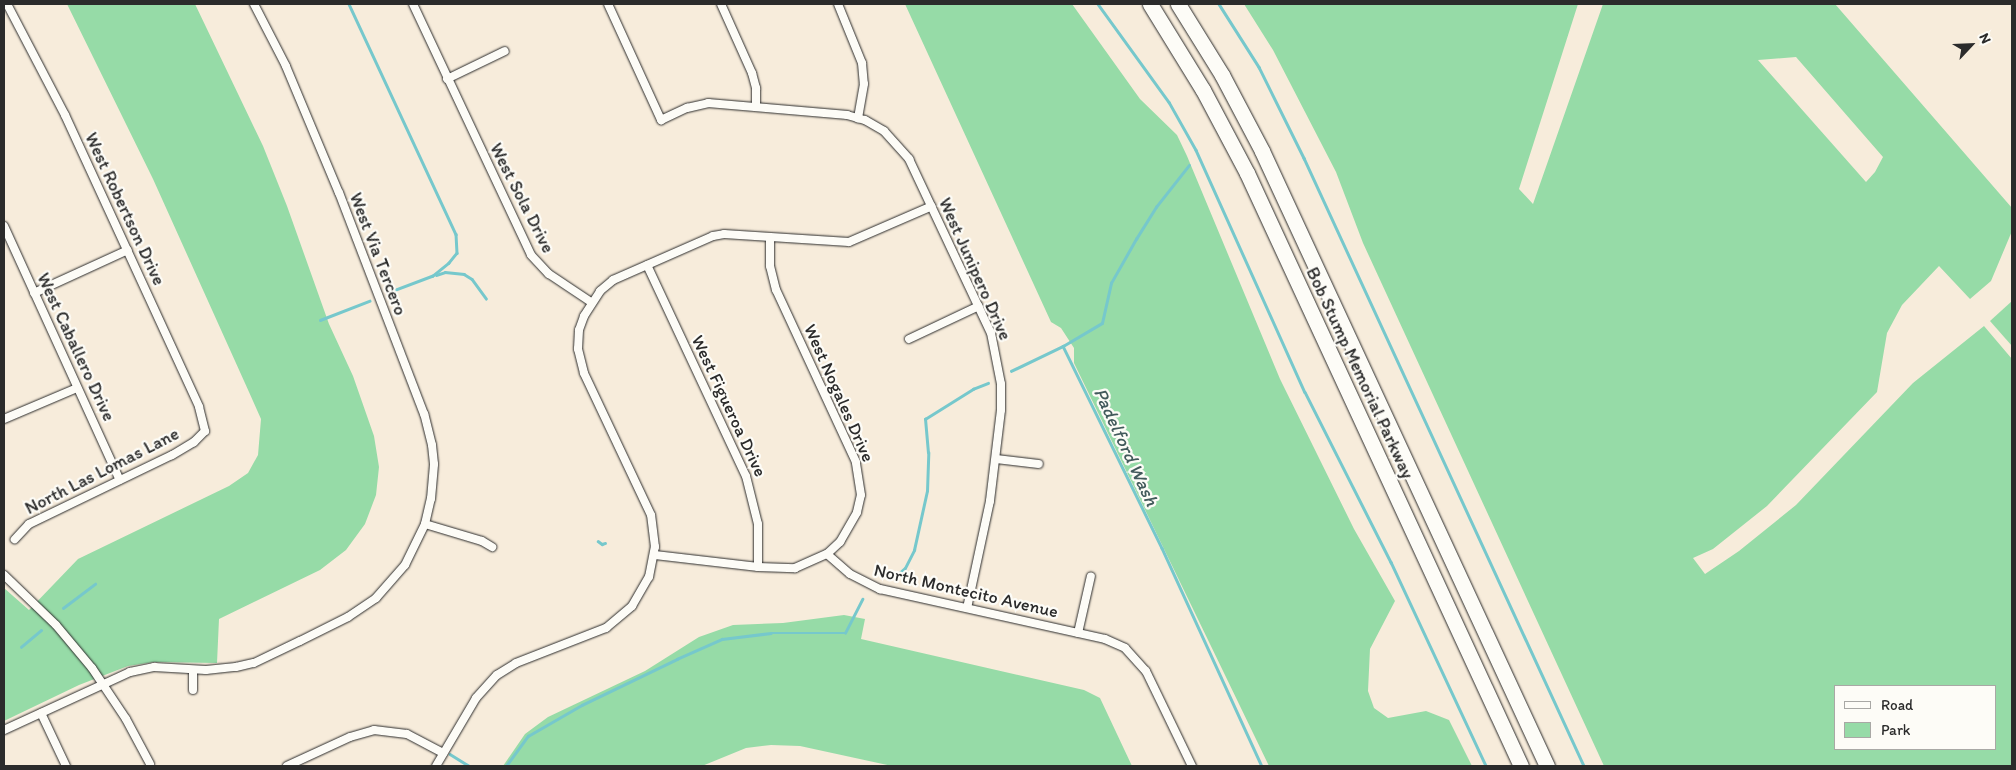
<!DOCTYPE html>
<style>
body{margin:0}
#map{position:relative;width:2016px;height:770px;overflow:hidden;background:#f7ecdb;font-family:Itim,sans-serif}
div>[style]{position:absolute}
.green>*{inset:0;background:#96dba7}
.stream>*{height:2.5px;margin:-1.25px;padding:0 1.25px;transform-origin:1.25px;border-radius:1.25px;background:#76c8cc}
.roads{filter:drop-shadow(0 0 1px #2b2b2b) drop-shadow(0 0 1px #2b2b2b)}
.minor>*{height:8px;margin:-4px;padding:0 4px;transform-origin:4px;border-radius:4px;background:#fdfcf7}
.motorway>*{height:15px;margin:-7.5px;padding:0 7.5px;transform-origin:7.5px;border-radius:7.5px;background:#fdfcf7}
span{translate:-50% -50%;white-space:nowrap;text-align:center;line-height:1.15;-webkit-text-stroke:4.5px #fdfcf7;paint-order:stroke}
.street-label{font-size:18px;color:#2b2b2b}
.water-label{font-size:19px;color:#425a5b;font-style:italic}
.frame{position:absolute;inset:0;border:5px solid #2b2b2b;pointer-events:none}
.legend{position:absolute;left:1834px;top:685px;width:162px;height:65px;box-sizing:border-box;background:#fdfcf7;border:1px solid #a9a8a5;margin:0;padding:6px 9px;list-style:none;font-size:15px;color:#2b2b2b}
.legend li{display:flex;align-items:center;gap:10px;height:25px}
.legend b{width:25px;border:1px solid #a9a8a5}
.north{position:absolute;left:1946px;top:20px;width:50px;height:50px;-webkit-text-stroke:4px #fdfcf7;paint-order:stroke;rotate:65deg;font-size:14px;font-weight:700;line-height:20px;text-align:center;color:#2b2b2b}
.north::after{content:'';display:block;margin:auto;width:18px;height:22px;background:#2b2b2b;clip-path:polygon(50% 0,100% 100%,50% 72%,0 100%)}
</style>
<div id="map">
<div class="green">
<i style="clip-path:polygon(67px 4px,195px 4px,263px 146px,287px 206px,329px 324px,353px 376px,374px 436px,379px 467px,376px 495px,365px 524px,346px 550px,320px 570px,219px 619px,217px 663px,154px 662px,128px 666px,79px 685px,4px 721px,4px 588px,29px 610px,78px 559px,229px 486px,248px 473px,258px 455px,261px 419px,249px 392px,153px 179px)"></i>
<i style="clip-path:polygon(905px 4px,1072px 4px,1140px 99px,1177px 135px,1187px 156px,1280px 379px,1354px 529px,1395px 601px,1370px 649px,1368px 691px,1374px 708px,1388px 718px,1426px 711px,1449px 720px,1472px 766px,1269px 766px,1074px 363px,1074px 348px,1061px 328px,1051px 322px)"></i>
<i style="clip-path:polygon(evenodd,1244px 4px,1578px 4px,1519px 189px,1533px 204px,1603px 4px,1835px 4px,2012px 208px,2012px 231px,1991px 281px,1970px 299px,1939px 266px,1902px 305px,1887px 333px,1877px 392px,1767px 506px,1713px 549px,1693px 558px,1705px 574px,1739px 551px,1796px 505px,1913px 383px,1984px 326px,2012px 359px,2012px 766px,1604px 766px,1363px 243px,1336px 172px,1273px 50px,1244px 4px,1796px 57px,1883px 157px,1875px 172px,1866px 182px,1758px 60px,1796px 57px,1244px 4px,1835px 686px,1995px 686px,1995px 749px,1835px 749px,1835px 686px)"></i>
<i style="clip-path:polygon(2012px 301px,2012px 346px,1990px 321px)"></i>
<i style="clip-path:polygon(844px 615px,865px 619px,861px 639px,1084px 690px,1100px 698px,1132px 766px,892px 766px,800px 746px,771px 745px,746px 748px,702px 766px,503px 766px,525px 734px,548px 717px,645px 671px,699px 637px,733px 625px,783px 623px)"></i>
</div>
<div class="stream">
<i style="left:349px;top:4px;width:254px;rotate:65.1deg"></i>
<i style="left:456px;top:234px;width:19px;rotate:87deg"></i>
<i style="left:457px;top:253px;width:13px;rotate:129deg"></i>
<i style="left:449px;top:263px;width:21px;rotate:141deg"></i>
<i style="left:433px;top:276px;width:48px;rotate:159.3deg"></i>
<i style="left:1098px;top:4px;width:121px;rotate:54.1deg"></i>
<i style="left:1169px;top:102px;width:55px;rotate:60.6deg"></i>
<i style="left:1196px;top:150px;width:265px;rotate:65.8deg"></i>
<i style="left:1305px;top:392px;width:191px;rotate:63.2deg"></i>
<i style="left:1391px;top:562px;width:225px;rotate:65deg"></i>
<i style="left:1219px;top:4px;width:75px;rotate:57.6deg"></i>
<i style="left:1259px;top:67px;width:102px;rotate:63.7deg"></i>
<i style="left:1304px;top:158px;width:669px;rotate:65.27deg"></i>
<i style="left:436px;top:275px;width:9px;rotate:-18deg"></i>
<i style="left:445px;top:272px;width:19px;rotate:6deg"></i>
<i style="left:464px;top:274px;width:9px;rotate:32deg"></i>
<i style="left:472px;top:279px;width:24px;rotate:54deg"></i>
<i style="left:320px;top:320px;width:53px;rotate:-21.2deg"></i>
<i style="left:1063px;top:346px;width:225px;rotate:63.9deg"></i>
<i style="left:1162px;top:548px;width:240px;rotate:65.4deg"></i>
<i style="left:1011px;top:371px;width:58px;rotate:-25.7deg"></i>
<i style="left:1063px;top:346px;width:45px;rotate:-30.5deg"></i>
<i style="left:1102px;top:323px;width:41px;rotate:-77.3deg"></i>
<i style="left:1111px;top:283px;width:51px;rotate:-60.4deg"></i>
<i style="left:1136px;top:239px;width:38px;rotate:-58deg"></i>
<i style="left:1156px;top:207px;width:53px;rotate:-51.8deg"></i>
<i style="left:598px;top:541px;width:5px;rotate:37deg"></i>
<i style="left:602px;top:544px;width:3px;rotate:-18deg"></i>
<i style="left:895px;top:577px;width:13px;rotate:-42deg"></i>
<i style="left:905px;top:568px;width:20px;rotate:-63deg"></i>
<i style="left:914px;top:550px;width:60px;rotate:-77.6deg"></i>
<i style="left:927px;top:491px;width:38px;rotate:-88deg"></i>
<i style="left:928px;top:453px;width:34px;rotate:-95deg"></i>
<i style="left:925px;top:419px;width:57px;rotate:-32deg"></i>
<i style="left:973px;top:389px;width:16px;rotate:-22deg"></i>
<i style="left:63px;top:608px;width:40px;rotate:-37deg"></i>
<i style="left:21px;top:647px;width:26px;rotate:-40deg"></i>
<i style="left:450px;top:754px;width:22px;rotate:32deg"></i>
<i style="left:506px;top:766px;width:37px;rotate:-54deg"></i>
<i style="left:528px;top:736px;width:62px;rotate:-29.9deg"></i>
<i style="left:582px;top:705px;width:106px;rotate:-25.8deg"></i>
<i style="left:677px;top:659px;width:49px;rotate:-24deg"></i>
<i style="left:722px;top:639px;width:49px;rotate:-7deg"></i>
<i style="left:771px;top:633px;width:74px"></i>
<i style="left:845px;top:633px;width:38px;rotate:-63deg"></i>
</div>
<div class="roads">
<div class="minor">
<i style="left:7px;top:4px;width:125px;rotate:62.4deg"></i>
<i style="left:65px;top:115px;width:321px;rotate:65.3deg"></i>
<i style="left:199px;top:407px;width:25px;rotate:76deg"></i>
<i style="left:205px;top:431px;width:16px;rotate:135deg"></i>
<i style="left:194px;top:442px;width:26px;rotate:149deg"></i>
<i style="left:172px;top:455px;width:159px;rotate:154.2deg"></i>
<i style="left:29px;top:524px;width:21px;rotate:133deg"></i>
<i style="left:413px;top:4px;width:277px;rotate:64.8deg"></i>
<i style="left:531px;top:255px;width:26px;rotate:47deg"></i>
<i style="left:549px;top:274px;width:50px;rotate:33.7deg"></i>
<i style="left:608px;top:4px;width:128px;rotate:65.4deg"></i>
<i style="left:661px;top:120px;width:29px;rotate:-25deg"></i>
<i style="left:687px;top:108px;width:22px;rotate:-13deg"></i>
<i style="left:708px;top:103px;width:140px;rotate:4.9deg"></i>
<i style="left:847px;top:115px;width:19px;rotate:16deg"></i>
<i style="left:865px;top:120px;width:22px;rotate:30deg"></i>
<i style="left:884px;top:131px;width:38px;rotate:48deg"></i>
<i style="left:909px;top:159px;width:192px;rotate:64.8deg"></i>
<i style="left:991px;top:333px;width:52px;rotate:78.9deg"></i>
<i style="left:1001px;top:384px;width:26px;rotate:90deg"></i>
<i style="left:1001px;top:410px;width:92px;rotate:96.9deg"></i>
<i style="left:990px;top:501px;width:109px;rotate:102.1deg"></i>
<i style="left:721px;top:4px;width:76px;rotate:65.8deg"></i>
<i style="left:752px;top:73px;width:16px;rotate:75deg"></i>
<i style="left:756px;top:88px;width:19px;rotate:90deg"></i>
<i style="left:838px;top:4px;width:64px;rotate:67.9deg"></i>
<i style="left:862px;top:63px;width:21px;rotate:85deg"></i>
<i style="left:864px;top:84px;width:35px;rotate:100deg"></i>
<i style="left:447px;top:79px;width:64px;rotate:-25.8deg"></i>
<i style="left:4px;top:226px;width:279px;rotate:65.5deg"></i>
<i style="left:647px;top:265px;width:233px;rotate:64.9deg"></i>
<i style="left:746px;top:476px;width:49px;rotate:76deg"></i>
<i style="left:758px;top:524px;width:43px;rotate:90deg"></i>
<i style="left:34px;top:293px;width:103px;rotate:-24.6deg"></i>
<i style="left:909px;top:339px;width:77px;rotate:-25.2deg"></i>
<i style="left:4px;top:419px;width:79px;rotate:-23deg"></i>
<i style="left:996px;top:459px;width:43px;rotate:6.6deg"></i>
<i style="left:425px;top:524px;width:59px;rotate:16.6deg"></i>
<i style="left:482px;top:541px;width:12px;rotate:31deg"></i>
<i style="left:827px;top:554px;width:30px;rotate:41deg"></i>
<i style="left:850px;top:574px;width:34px;rotate:27deg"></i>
<i style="left:880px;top:589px;width:230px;rotate:12.5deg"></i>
<i style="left:1105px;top:639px;width:22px;rotate:24deg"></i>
<i style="left:1125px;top:648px;width:31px;rotate:48deg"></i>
<i style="left:1146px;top:671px;width:106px;rotate:64.2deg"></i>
<i style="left:655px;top:555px;width:104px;rotate:6.6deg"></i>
<i style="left:758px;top:567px;width:37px;rotate:2deg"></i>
<i style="left:795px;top:568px;width:35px;rotate:-24deg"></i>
<i style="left:827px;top:554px;width:18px;rotate:-43deg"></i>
<i style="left:840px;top:542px;width:34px;rotate:-60deg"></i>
<i style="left:857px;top:512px;width:17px;rotate:-77deg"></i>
<i style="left:861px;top:495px;width:33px;rotate:-99deg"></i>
<i style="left:856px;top:462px;width:190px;rotate:-114.9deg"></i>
<i style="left:776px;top:290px;width:25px;rotate:-104deg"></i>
<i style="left:770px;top:266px;width:28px;rotate:-90deg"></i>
<i style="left:4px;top:575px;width:72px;rotate:43.9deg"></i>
<i style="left:56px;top:625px;width:56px;rotate:50.1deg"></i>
<i style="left:92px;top:668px;width:61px;rotate:56.3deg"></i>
<i style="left:126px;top:719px;width:51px;rotate:61.9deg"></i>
<i style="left:1078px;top:633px;width:58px;rotate:-77.2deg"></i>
<i style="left:193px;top:690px;width:20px;rotate:-90deg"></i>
<i style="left:41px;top:713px;width:59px;rotate:64.7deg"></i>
<i style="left:4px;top:730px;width:139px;rotate:-24.7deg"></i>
<i style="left:130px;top:672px;width:25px;rotate:-12deg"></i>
<i style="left:154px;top:667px;width:52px;rotate:3.3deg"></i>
<i style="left:206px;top:670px;width:30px;rotate:-6deg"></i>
<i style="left:236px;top:667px;width:18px;rotate:-13deg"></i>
<i style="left:254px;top:663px;width:51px;rotate:-25.6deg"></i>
<i style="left:300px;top:641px;width:54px;rotate:-26.6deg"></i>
<i style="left:348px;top:617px;width:34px;rotate:-34deg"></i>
<i style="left:376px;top:598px;width:44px;rotate:-48.7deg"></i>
<i style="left:405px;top:565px;width:46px;rotate:-64deg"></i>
<i style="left:425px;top:524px;width:26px;rotate:-77deg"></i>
<i style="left:431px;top:499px;width:35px;rotate:-85deg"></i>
<i style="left:434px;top:464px;width:19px;rotate:-96deg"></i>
<i style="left:432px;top:445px;width:32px;rotate:-104deg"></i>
<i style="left:424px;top:414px;width:237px;rotate:-111deg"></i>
<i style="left:339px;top:193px;width:138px;rotate:-112.7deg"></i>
<i style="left:286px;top:66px;width:70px;rotate:-117.3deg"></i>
<i style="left:287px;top:766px;width:69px;rotate:-24.7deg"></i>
<i style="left:350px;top:737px;width:25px;rotate:-16deg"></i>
<i style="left:374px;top:730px;width:33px;rotate:7deg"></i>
<i style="left:407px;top:734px;width:41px;rotate:27.8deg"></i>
<i style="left:436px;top:766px;width:79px;rotate:-59.5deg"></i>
<i style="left:476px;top:698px;width:31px;rotate:-48deg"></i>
<i style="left:497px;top:675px;width:22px;rotate:-32deg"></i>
<i style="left:516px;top:663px;width:97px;rotate:-21.3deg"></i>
<i style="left:606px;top:628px;width:34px;rotate:-40deg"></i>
<i style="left:632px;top:606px;width:34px;rotate:-60deg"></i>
<i style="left:649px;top:577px;width:31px;rotate:-79deg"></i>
<i style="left:655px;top:547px;width:32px;rotate:-97deg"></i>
<i style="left:651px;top:515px;width:157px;rotate:-115.3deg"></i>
<i style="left:584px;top:373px;width:25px;rotate:-104deg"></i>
<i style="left:578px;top:349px;width:19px;rotate:-87deg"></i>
<i style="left:579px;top:330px;width:15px;rotate:-70deg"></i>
<i style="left:584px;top:316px;width:30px;rotate:-57deg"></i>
<i style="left:600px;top:291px;width:17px;rotate:-40deg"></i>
<i style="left:613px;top:280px;width:109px;rotate:-23.7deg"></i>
<i style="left:713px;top:236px;width:11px;rotate:-10deg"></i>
<i style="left:724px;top:234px;width:125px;rotate:3.7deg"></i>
<i style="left:849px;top:242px;width:90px;rotate:-23.4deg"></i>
</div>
<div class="motorway">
<i style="left:1150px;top:4px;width:101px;rotate:58.4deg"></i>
<i style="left:1203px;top:90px;width:94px;rotate:62.1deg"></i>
<i style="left:1247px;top:173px;width:653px;rotate:65.2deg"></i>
<i style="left:1178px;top:4px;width:84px;rotate:58.2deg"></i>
<i style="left:1222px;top:75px;width:86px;rotate:62.2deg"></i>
<i style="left:1262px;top:151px;width:678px;rotate:65.14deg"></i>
</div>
</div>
<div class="street-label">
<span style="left:522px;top:198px;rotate:63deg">West Sola Drive</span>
<span style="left:125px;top:209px;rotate:65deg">West Robertson Drive</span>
<span style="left:378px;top:254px;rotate:69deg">West Via Tercero</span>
<span style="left:975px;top:269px;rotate:66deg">West Junipero Drive</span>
<span style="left:76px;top:347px;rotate:65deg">West Caballero Drive</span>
<span style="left:1360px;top:373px;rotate:65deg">Bob Stump Memorial Parkway</span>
<span style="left:839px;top:393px;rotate:66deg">West Nogales Drive</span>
<span style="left:729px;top:406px;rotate:65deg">West Figueroa Drive</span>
<span style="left:102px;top:471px;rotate:-27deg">North Las Lomas Lane</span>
<span style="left:966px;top:591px;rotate:13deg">North Montecito Avenue</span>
</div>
<div class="water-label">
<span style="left:1126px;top:447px;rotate:65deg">Padelford Wash</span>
</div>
<div class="frame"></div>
<ul class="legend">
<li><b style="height:6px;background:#fdfcf7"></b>Road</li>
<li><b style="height:14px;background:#96dba7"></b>Park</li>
</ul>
<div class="north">N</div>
</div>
